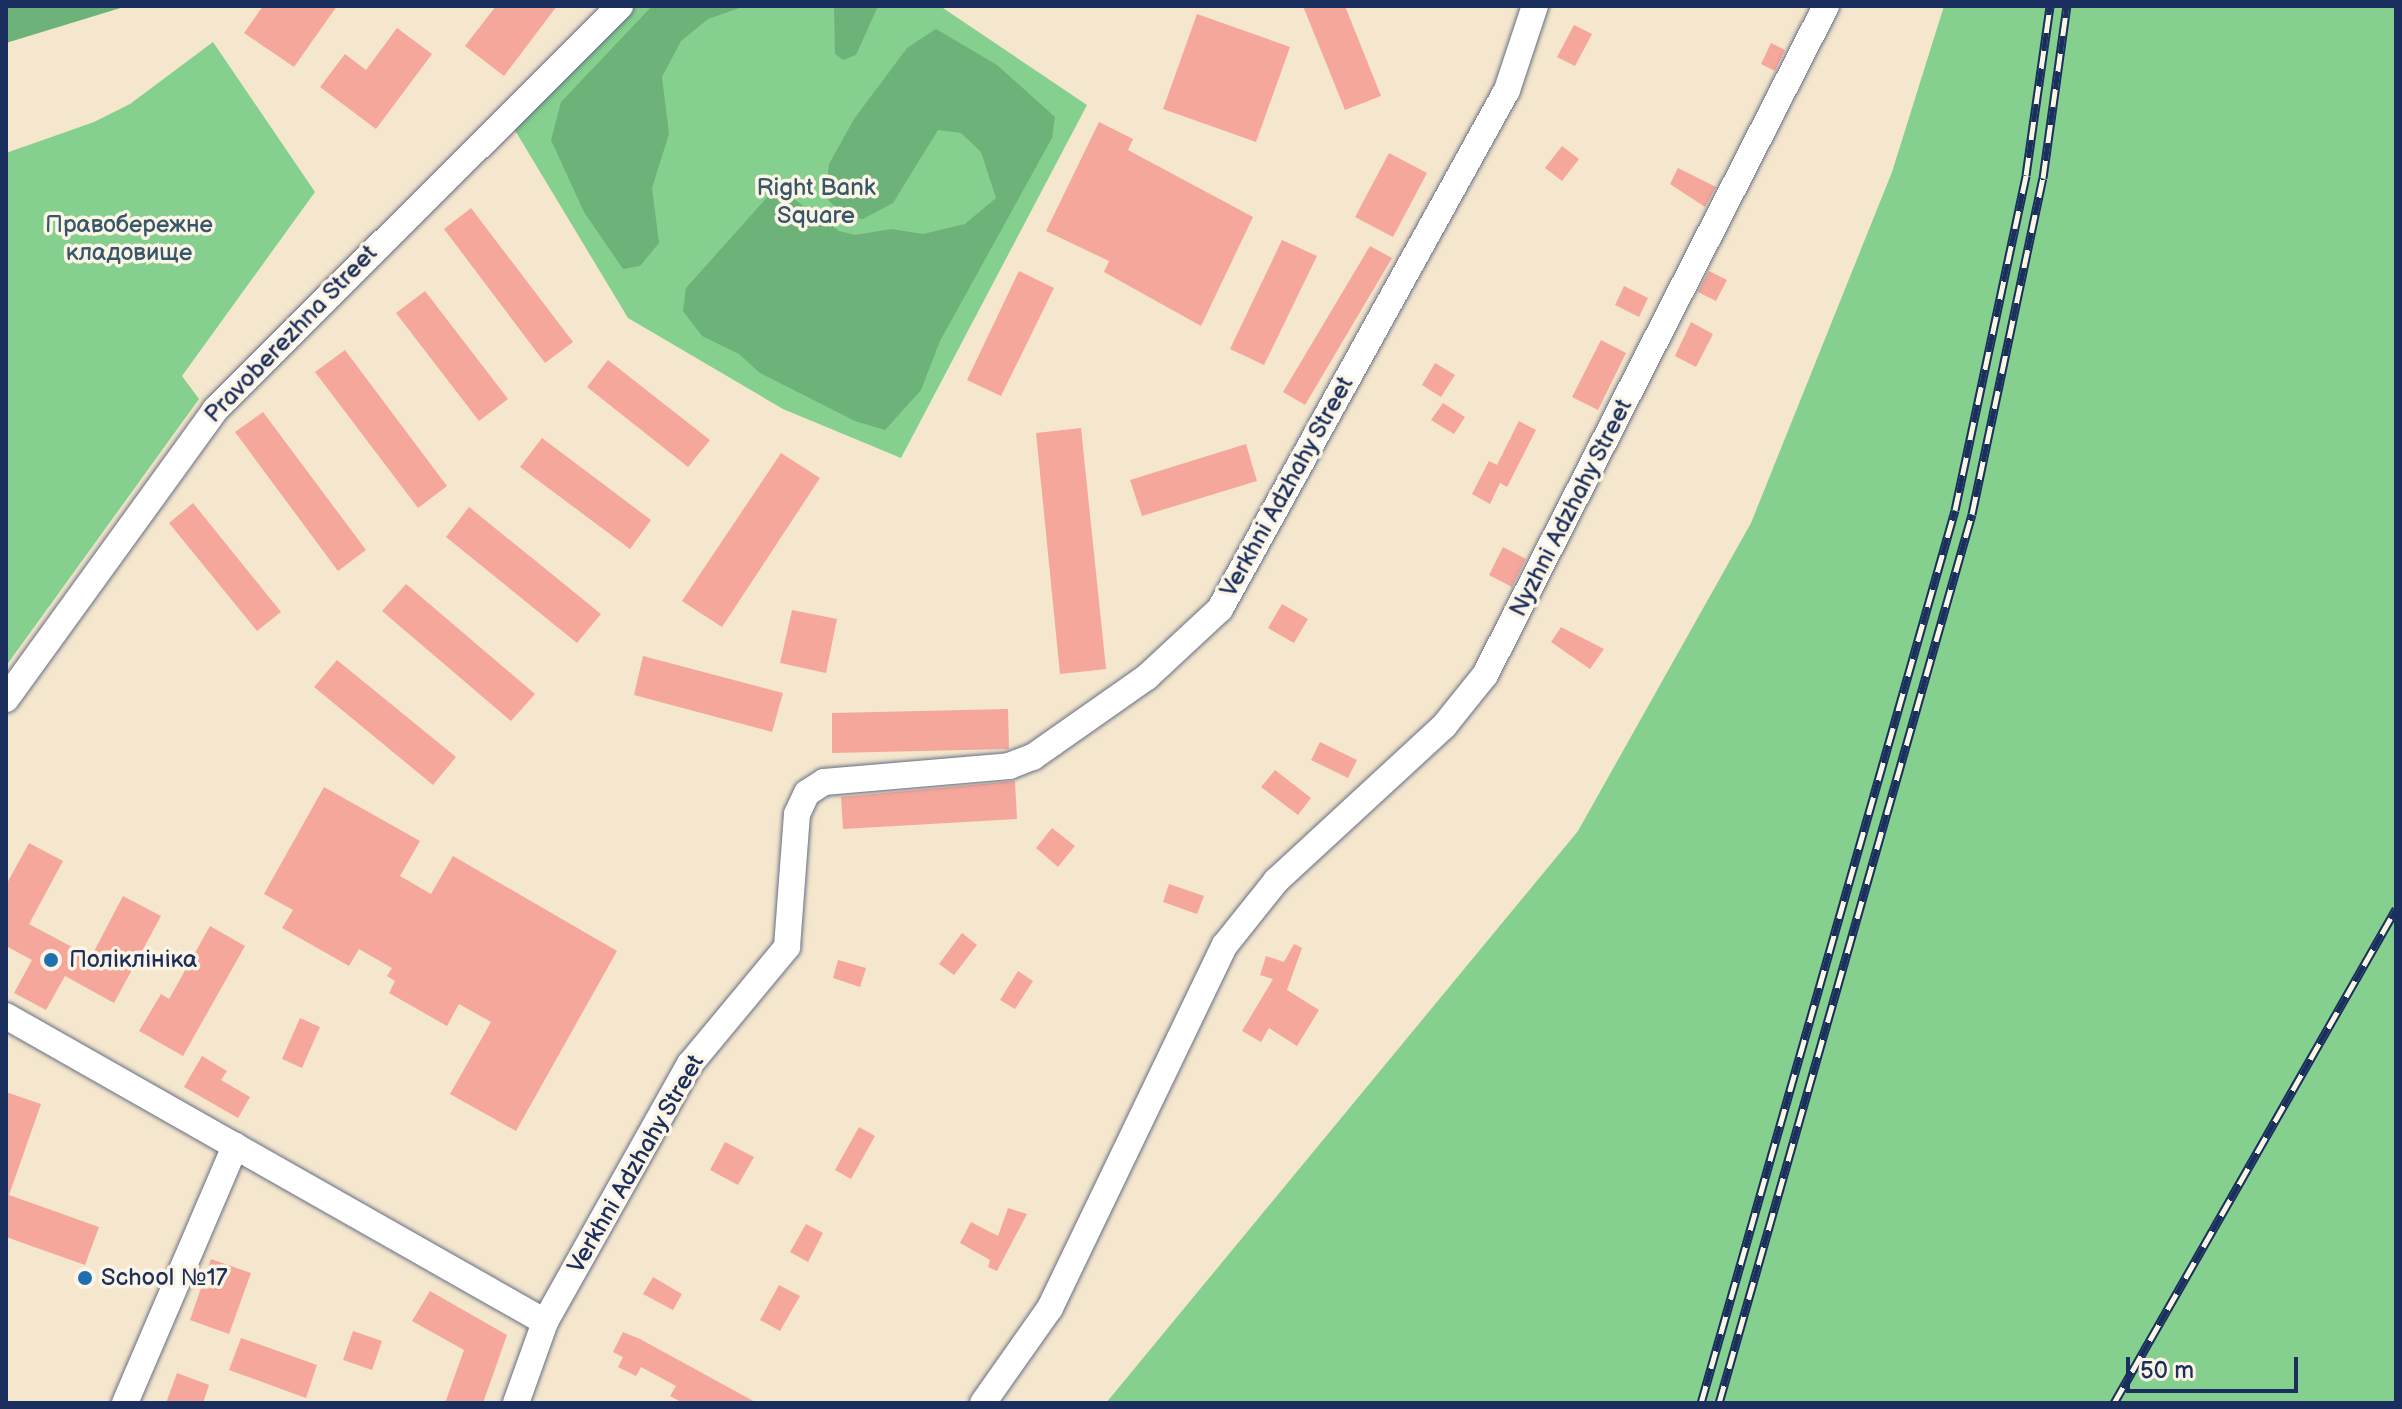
<!DOCTYPE html>
<meta charset="utf-8">
<style>
body{margin:0}
#map{position:relative;width:2402px;height:1409px;overflow:hidden;background:#f5e7cd;font-family:"Balsamiq Sans",sans-serif}
div>[style]{position:absolute}
.green>*{inset:0;background:#85d08e}
.forest>*{inset:0;background:#6cb279}
.building>*{inset:0;background:#f6a79b}
.roads{filter:drop-shadow(0 0 2px #676f85) drop-shadow(0 0 2px #676f85)}
.minor>*{height:26px;margin:-13px;padding:0 13px;transform-origin:13px;border-radius:13px;background:#fff}
.rail>*{height:9px;margin-top:-4.5px;transform-origin:0;background:repeating-linear-gradient(90deg,#fcf5e5 0 18px,#1b2f5e 0 36px);box-sizing:border-box;border-block:2px solid #1b2f5e}
.dots>*{width:22px;height:22px;translate:-50% -50%;box-sizing:border-box;border:4px solid #fcf5e5;border-radius:50%}
span{translate:-50% -50%;white-space:nowrap;text-align:center;line-height:1.15;-webkit-text-stroke:7px #fcf5e5;paint-order:stroke}
.park-label{font-size:24px;color:#36576a}
.street-label{font-size:24px;color:#1b2f5e}
.poi-label{font-size:24px;color:#1b2f5e}
.left{translate:0 -50%;text-align:left}
.frame{position:absolute;inset:0;border:8px solid #1b2f5e;pointer-events:none}
.scale{position:absolute;left:2126px;top:1357px;width:172px;height:36px;box-sizing:border-box;border:4px solid #1b2f5e;border-top:0;padding-left:10px;font-size:24px;line-height:28px;white-space:nowrap;color:#1b2f5e;-webkit-text-stroke:6px #fcf5e5;paint-order:stroke}
</style>
<div id="map">
<div class="green">
<i style="clip-path:polygon(621px 6px,940px 6px,1087px 105px,901px 458px,783px 409px,628px 318px,507px 117px)"></i>
<i style="clip-path:polygon(1944px 6px,2396px 6px,2396px 1403px,1106px 1403px,1578px 831px,1751px 523px,1892px 172px)"></i>
<i style="clip-path:polygon(213px 42px,315px 192px,182px 376px,199px 399px,6px 666px,6px 153px,94px 122px,130px 104px)"></i>
</div>
<div class="forest">
<i style="clip-path:polygon(6px 6px,127px 6px,6px 43px)"></i>
<i style="clip-path:polygon(652px 6px,745px 6px,708px 19px,681px 41px,662px 77px,669px 134px,652px 188px,659px 243px,640px 266px,623px 269px,584px 212px,551px 140px,561px 102px)"></i>
<i style="clip-path:polygon(834px 6px,878px 6px,856px 55px,843px 60px,835px 54px)"></i>
<i style="clip-path:polygon(936px 29px,997px 65px,1055px 117px,1052px 138px,940px 341px,921px 390px,885px 430px,855px 421px,760px 373px,739px 354px,702px 336px,683px 311px,686px 288px,771px 193px,791px 197px,839px 231px,855px 235px,891px 229px,923px 234px,965px 224px,996px 198px,981px 152px,961px 133px,938px 130px,893px 203px,863px 219px,845px 216px,825px 197px,829px 164px,854px 119px,907px 48px)"></i>
</div>
<div class="building">
<i style="clip-path:polygon(263px 6px,337px 6px,294px 67px,244px 33px)"></i>
<i style="clip-path:polygon(496px 6px,557px 6px,504px 76px,465px 46px)"></i>
<i style="clip-path:polygon(1303px 6px,1345px 6px,1381px 96px,1345px 110px)"></i>
<i style="clip-path:polygon(1197px 14px,1290px 47px,1256px 142px,1163px 109px)"></i>
<i style="clip-path:polygon(1574px 25px,1592px 34px,1575px 66px,1557px 57px)"></i>
<i style="clip-path:polygon(397px 28px,432px 54px,376px 129px,320px 87px,345px 54px,366px 70px)"></i>
<i style="clip-path:polygon(1771px 43px,1785px 50px,1775px 71px,1761px 64px)"></i>
<i style="clip-path:polygon(1099px 122px,1133px 139px,1128px 150px,1253px 217px,1201px 326px,1104px 272px,1109px 261px,1046px 231px)"></i>
<i style="clip-path:polygon(1562px 146px,1579px 159px,1562px 181px,1545px 168px)"></i>
<i style="clip-path:polygon(1389px 153px,1427px 173px,1393px 237px,1355px 217px)"></i>
<i style="clip-path:polygon(1678px 168px,1716px 187px,1705px 207px,1670px 184px)"></i>
<i style="clip-path:polygon(471px 208px,573px 342px,545px 363px,444px 229px)"></i>
<i style="clip-path:polygon(1282px 240px,1317px 256px,1264px 365px,1230px 349px)"></i>
<i style="clip-path:polygon(1370px 246px,1392px 258px,1305px 405px,1283px 392px)"></i>
<i style="clip-path:polygon(1019px 271px,1054px 288px,1001px 396px,967px 380px)"></i>
<i style="clip-path:polygon(1709px 271px,1727px 280px,1716px 301px,1698px 292px)"></i>
<i style="clip-path:polygon(1624px 286px,1648px 298px,1639px 317px,1615px 305px)"></i>
<i style="clip-path:polygon(425px 291px,508px 399px,479px 421px,396px 313px)"></i>
<i style="clip-path:polygon(1691px 322px,1713px 334px,1696px 367px,1675px 356px)"></i>
<i style="clip-path:polygon(1601px 340px,1626px 353px,1598px 410px,1572px 397px)"></i>
<i style="clip-path:polygon(345px 350px,447px 486px,418px 508px,315px 372px)"></i>
<i style="clip-path:polygon(608px 360px,710px 440px,688px 467px,587px 387px)"></i>
<i style="clip-path:polygon(1435px 363px,1455px 375px,1441px 397px,1422px 385px)"></i>
<i style="clip-path:polygon(1443px 403px,1465px 417px,1454px 434px,1431px 420px)"></i>
<i style="clip-path:polygon(263px 412px,366px 550px,338px 571px,235px 432px)"></i>
<i style="clip-path:polygon(1519px 421px,1536px 430px,1507px 487px,1500px 483px,1490px 504px,1472px 494px,1489px 461px,1497px 465px)"></i>
<i style="clip-path:polygon(1081px 428px,1106px 669px,1060px 674px,1036px 433px)"></i>
<i style="clip-path:polygon(542px 438px,651px 520px,630px 549px,520px 467px)"></i>
<i style="clip-path:polygon(1246px 444px,1257px 481px,1142px 516px,1130px 480px)"></i>
<i style="clip-path:polygon(781px 453px,820px 478px,722px 627px,682px 601px)"></i>
<i style="clip-path:polygon(193px 503px,281px 612px,257px 631px,169px 523px)"></i>
<i style="clip-path:polygon(469px 507px,601px 614px,577px 643px,446px 537px)"></i>
<i style="clip-path:polygon(1503px 547px,1526px 559px,1512px 587px,1489px 575px)"></i>
<i style="clip-path:polygon(406px 584px,535px 694px,511px 721px,382px 611px)"></i>
<i style="clip-path:polygon(1282px 604px,1308px 619px,1294px 643px,1268px 628px)"></i>
<i style="clip-path:polygon(792px 610px,837px 619px,826px 673px,780px 663px)"></i>
<i style="clip-path:polygon(1561px 627px,1604px 649px,1590px 669px,1551px 642px)"></i>
<i style="clip-path:polygon(643px 656px,783px 693px,772px 732px,634px 695px)"></i>
<i style="clip-path:polygon(337px 660px,456px 757px,433px 785px,314px 687px)"></i>
<i style="clip-path:polygon(1008px 709px,1009px 749px,832px 753px,832px 713px)"></i>
<i style="clip-path:polygon(1320px 742px,1357px 760px,1348px 778px,1311px 760px)"></i>
<i style="clip-path:polygon(1275px 770px,1311px 798px,1298px 815px,1261px 787px)"></i>
<i style="clip-path:polygon(1015px 781px,1017px 819px,843px 829px,841px 797px)"></i>
<i style="clip-path:polygon(324px 787px,420px 841px,400px 876px,431px 894px,453px 856px,617px 951px,516px 1131px,450px 1094px,491px 1022px,459px 1004px,447px 1026px,389px 993px,395px 981px,387px 976px,392px 968px,359px 949px,349px 966px,282px 928px,293px 910px,264px 894px)"></i>
<i style="clip-path:polygon(1052px 828px,1075px 846px,1058px 867px,1036px 848px)"></i>
<i style="clip-path:polygon(29px 843px,63px 861px,29px 924px,91px 957px,123px 896px,161px 916px,114px 1003px,65px 976px,46px 1010px,14px 993px,32px 960px,6px 946px,6px 885px)"></i>
<i style="clip-path:polygon(1169px 884px,1204px 896px,1197px 914px,1163px 902px)"></i>
<i style="clip-path:polygon(210px 926px,245px 946px,183px 1056px,139px 1031px,161px 994px,169px 999px)"></i>
<i style="clip-path:polygon(962px 933px,977px 945px,954px 975px,939px 964px)"></i>
<i style="clip-path:polygon(1294px 944px,1302px 948px,1287px 990px,1319px 1010px,1297px 1046px,1269px 1028px,1261px 1042px,1242px 1031px,1273px 979px,1260px 975px,1266px 956px,1284px 962px)"></i>
<i style="clip-path:polygon(838px 960px,866px 968px,860px 987px,833px 978px)"></i>
<i style="clip-path:polygon(1018px 971px,1033px 981px,1015px 1009px,1000px 1000px)"></i>
<i style="clip-path:polygon(300px 1018px,320px 1027px,302px 1068px,282px 1059px)"></i>
<i style="clip-path:polygon(202px 1056px,227px 1071px,221px 1080px,250px 1097px,238px 1118px,184px 1087px)"></i>
<i style="clip-path:polygon(6px 1092px,41px 1104px,9px 1195px,99px 1227px,85px 1265px,6px 1237px)"></i>
<i style="clip-path:polygon(859px 1127px,875px 1136px,851px 1179px,835px 1170px)"></i>
<i style="clip-path:polygon(725px 1142px,754px 1157px,738px 1185px,710px 1170px)"></i>
<i style="clip-path:polygon(1008px 1208px,1027px 1214px,997px 1271px,988px 1267px,990px 1260px,960px 1243px,971px 1222px,998px 1236px)"></i>
<i style="clip-path:polygon(806px 1224px,823px 1233px,808px 1262px,790px 1252px)"></i>
<i style="clip-path:polygon(211px 1259px,251px 1273px,229px 1334px,190px 1320px)"></i>
<i style="clip-path:polygon(653px 1277px,682px 1294px,673px 1310px,643px 1294px)"></i>
<i style="clip-path:polygon(779px 1285px,800px 1296px,780px 1331px,760px 1320px)"></i>
<i style="clip-path:polygon(430px 1291px,507px 1335px,483px 1403px,445px 1403px,464px 1350px,412px 1321px)"></i>
<i style="clip-path:polygon(353px 1331px,382px 1341px,372px 1370px,343px 1360px)"></i>
<i style="clip-path:polygon(623px 1332px,640px 1339px,757px 1403px,683px 1403px,670px 1396px,676px 1386px,641px 1367px,636px 1376px,618px 1367px,623px 1357px,613px 1352px)"></i>
<i style="clip-path:polygon(241px 1338px,317px 1365px,306px 1398px,229px 1370px)"></i>
<i style="clip-path:polygon(177px 1373px,209px 1385px,203px 1403px,166px 1403px)"></i>
</div>
<div class="roads">
<div class="minor">
<i style="left:6px;top:699px;width:357px;rotate:-54.1deg"></i>
<i style="left:215px;top:410px;width:572px;rotate:-44.93deg"></i>
<i style="left:6px;top:1016px;width:620px;rotate:29.58deg"></i>
<i style="left:125px;top:1403px;width:280px;rotate:-66.8deg"></i>
<i style="left:516px;top:1403px;width:86px;rotate:-70.3deg"></i>
<i style="left:545px;top:1322px;width:296px;rotate:-60.7deg"></i>
<i style="left:690px;top:1064px;width:152px;rotate:-50.3deg"></i>
<i style="left:787px;top:947px;width:133px;rotate:-85.7deg"></i>
<i style="left:797px;top:814px;width:23px;rotate:-65deg"></i>
<i style="left:807px;top:793px;width:20px;rotate:-33deg"></i>
<i style="left:824px;top:782px;width:186px;rotate:-4.9deg"></i>
<i style="left:1009px;top:766px;width:26px;rotate:-21deg"></i>
<i style="left:1033px;top:757px;width:139px;rotate:-35.1deg"></i>
<i style="left:1147px;top:677px;width:100px;rotate:-43deg"></i>
<i style="left:1220px;top:609px;width:593px;rotate:-61.06deg"></i>
<i style="left:1507px;top:90px;width:89px;rotate:-71.6deg"></i>
<i style="left:983px;top:1403px;width:116px;rotate:-54.8deg"></i>
<i style="left:1050px;top:1308px;width:403px;rotate:-64.3deg"></i>
<i style="left:1225px;top:945px;width:82px;rotate:-51.4deg"></i>
<i style="left:1276px;top:881px;width:229px;rotate:-42.7deg"></i>
<i style="left:1444px;top:726px;width:65px;rotate:-51.2deg"></i>
<i style="left:1485px;top:675px;width:751px;rotate:-62.99deg"></i>
</div>
</div>
<div class="rail">
<i style="left:1701px;top:1403px;width:928px;rotate:-74.12deg"></i>
<i style="left:1955px;top:510px;width:342px;rotate:-78deg"></i>
<i style="left:2026px;top:175px;width:171px;rotate:-81.9deg"></i>
<i style="left:1719px;top:1403px;width:924px;rotate:-74.11deg"></i>
<i style="left:1972px;top:514px;width:343px;rotate:-78.1deg"></i>
<i style="left:2043px;top:178px;width:174px;rotate:-82.1deg"></i>
<i style="left:2114px;top:1403px;width:569px;rotate:-60.28deg"></i>
</div>
<div class="dots">
<i style="left:51px;top:960px;background:#1f6fb2"></i>
<i style="left:85px;top:1278px;background:#1f6fb2"></i>
</div>
<div class="park-label">
<span style="left:816px;top:202px">Right Bank<br>Square</span>
<span style="left:129px;top:239px">Правобережне<br>кладовище</span>
</div>
<div class="street-label">
<span style="left:291px;top:334px;rotate:-46deg">Pravoberezhna Street</span>
<span style="left:1287px;top:487px;rotate:-61deg">Verkhni Adzhahy Street</span>
<span style="left:1571px;top:508px;rotate:-63deg">Nyzhni Adzhahy Street</span>
<span style="left:636px;top:1164px;rotate:-60deg">Verkhni Adzhahy Street</span>
</div>
<div class="poi-label">
<span class="left" style="left:69px;top:960px">Поліклініка</span>
<span class="left" style="left:101px;top:1278px">School №17</span>
</div>
<div class="frame"></div>
<div class="scale">50 m</div>
</div>
